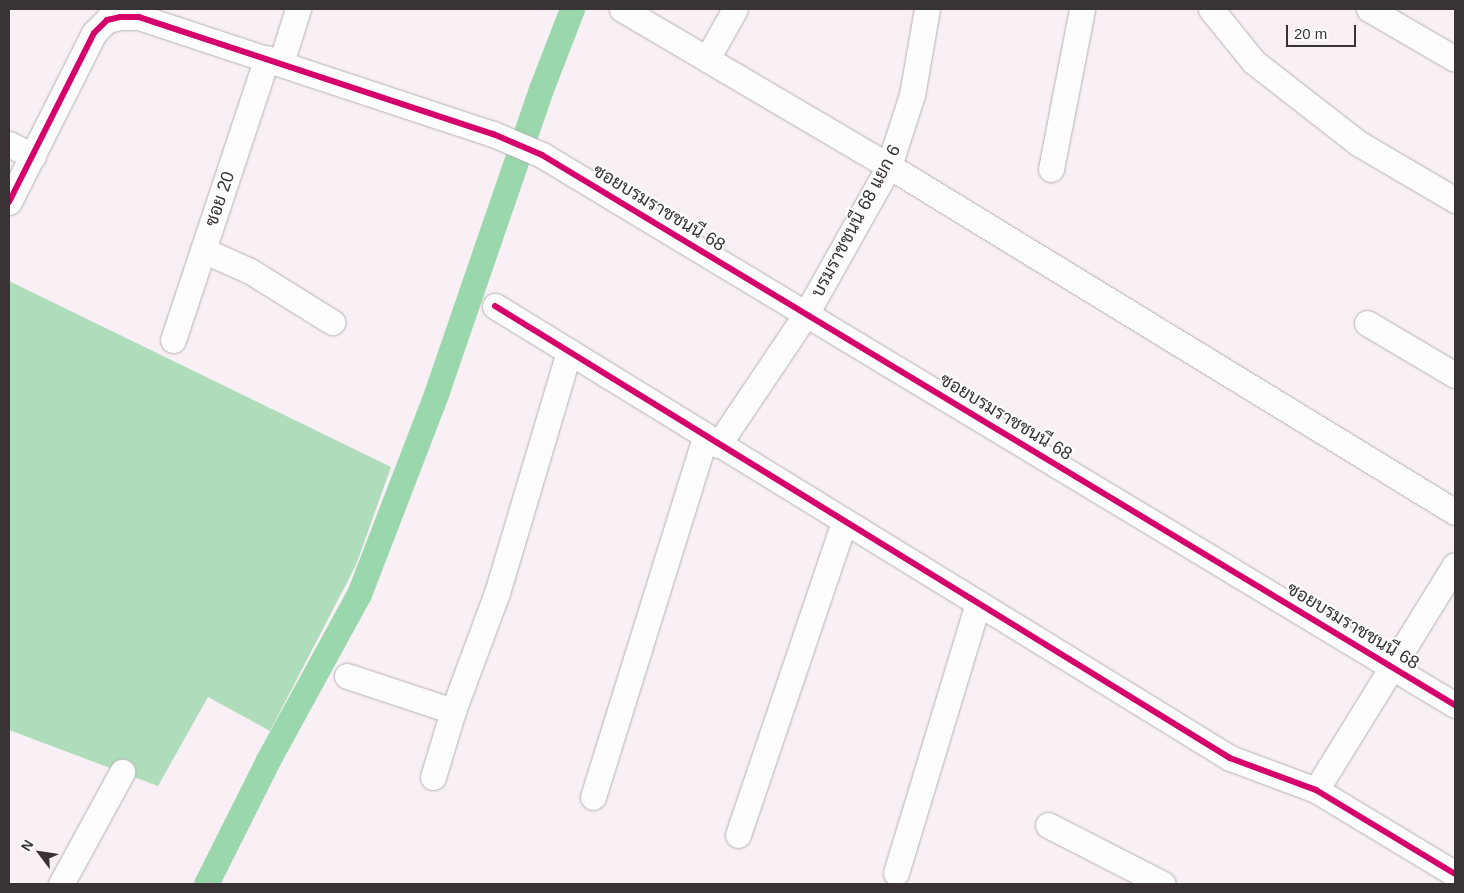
<!DOCTYPE html>
<meta charset="utf-8">
<style>
body{margin:0}
#map{position:relative;width:1464px;height:893px;overflow:hidden;background:#f8f0f4;font-family:Helvetica,Sarabun,sans-serif}
div>[style]{position:absolute}
.forest>*{inset:0;background:#afddbc}
.canal>*{height:25px;margin:-12.5px;padding:0 12.5px;transform-origin:12.5px;border-radius:12.5px;background:#9ad7ac}
.roads{filter:drop-shadow(0 0 1px #b6b0b3) drop-shadow(0 0 1px #b6b0b3)}
.minor>*{height:25px;margin:-12.5px;padding:0 12.5px;transform-origin:12.5px;border-radius:12.5px;background:#fefdfd}
.cycleway>*{height:6px;margin:-3px;padding:0 3px;transform-origin:3px;border-radius:3px;background:#d6006c}
span{translate:-50% -50%;white-space:nowrap;text-align:center;line-height:1.15;-webkit-text-stroke:4px #fff;paint-order:stroke}
.street-label{font-size:18px;color:#393336}
.frame{position:absolute;inset:0;border:10px solid #393336;pointer-events:none}
.north{position:absolute;left:15px;top:828px;width:50px;height:50px;-webkit-text-stroke:4px #fff;paint-order:stroke;rotate:301deg;font-size:14px;font-weight:700;line-height:20px;text-align:center;color:#393336}
.north::after{content:'';display:block;margin:auto;width:18px;height:22px;background:#393336;clip-path:polygon(50% 0,100% 100%,50% 72%,0 100%)}
.scale{position:absolute;left:1286px;top:25px;width:70px;height:22px;box-sizing:border-box;border:2px solid #393336;border-top:0;padding-left:6px;font-size:15px;line-height:18px;white-space:nowrap;color:#393336;-webkit-text-stroke:4px #fff;paint-order:stroke}
</style>
<div id="map">
<div class="forest">
<i style="clip-path:polygon(9px 281px,391px 467px,356px 565px,270px 731px,208px 697px,158px 786px,9px 730px)"></i>
</div>
<div class="canal">
<i style="left:206px;top:884px;width:139px;rotate:-63.4deg"></i>
<i style="left:268px;top:760px;width:189px;rotate:-61.3deg"></i>
<i style="left:359px;top:594px;width:214px;rotate:-68.9deg"></i>
<i style="left:436px;top:394px;width:323px;rotate:-71deg"></i>
<i style="left:541px;top:89px;width:86px;rotate:-68.8deg"></i>
</div>
<div class="roads">
<div class="minor">
<i style="left:622px;top:9px;width:310px;rotate:30.5deg"></i>
<i style="left:889px;top:166px;width:663px;rotate:31.44deg"></i>
<i style="left:1211px;top:9px;width:68px;rotate:50.9deg"></i>
<i style="left:1254px;top:62px;width:132px;rotate:37.9deg"></i>
<i style="left:1358px;top:143px;width:113px;rotate:30.4deg"></i>
<i style="left:1369px;top:9px;width:99px;rotate:30.2deg"></i>
<i style="left:707px;top:59px;width:57px;rotate:-60.8deg"></i>
<i style="left:281px;top:63px;width:57px;rotate:-72.5deg"></i>
<i style="left:9px;top:144px;width:27px;rotate:27deg"></i>
<i style="left:1051px;top:169px;width:163px;rotate:-79deg"></i>
<i style="left:9px;top:202px;width:189px;rotate:-63.3deg"></i>
<i style="left:94px;top:33px;width:18px;rotate:-45deg"></i>
<i style="left:107px;top:20px;width:13px;rotate:-13deg"></i>
<i style="left:120px;top:17px;width:19px"></i>
<i style="left:139px;top:17px;width:373px;rotate:18.3deg"></i>
<i style="left:493px;top:134px;width:53px;rotate:23.2deg"></i>
<i style="left:542px;top:155px;width:1066px;rotate:31.07deg"></i>
<i style="left:203px;top:250px;width:51px;rotate:24.1deg"></i>
<i style="left:250px;top:271px;width:97px;rotate:31.9deg"></i>
<i style="left:495px;top:306px;width:863px;rotate:31.59deg"></i>
<i style="left:1230px;top:758px;width:92px;rotate:20.4deg"></i>
<i style="left:1316px;top:790px;width:162px;rotate:31.1deg"></i>
<i style="left:1367px;top:323px;width:102px;rotate:30.6deg"></i>
<i style="left:173px;top:340px;width:297px;rotate:-71.6deg"></i>
<i style="left:718px;top:445px;width:158px;rotate:-56.1deg"></i>
<i style="left:806px;top:314px;width:170px;rotate:-60.7deg"></i>
<i style="left:889px;top:166px;width:75px;rotate:-72.1deg"></i>
<i style="left:912px;top:95px;width:87px;rotate:-80.1deg"></i>
<i style="left:347px;top:676px;width:112px;rotate:18.3deg"></i>
<i style="left:433px;top:777px;width:69px;rotate:-73.1deg"></i>
<i style="left:453px;top:711px;width:126px;rotate:-69.6deg"></i>
<i style="left:497px;top:593px;width:252px;rotate:-73.4deg"></i>
<i style="left:1316px;top:790px;width:264px;rotate:-58.3deg"></i>
<i style="left:593px;top:797px;width:377px;rotate:-72.7deg"></i>
<i style="left:1048px;top:825px;width:129px;rotate:27.2deg"></i>
<i style="left:738px;top:835px;width:331px;rotate:-71.3deg"></i>
<i style="left:896px;top:873px;width:282px;rotate:-73.1deg"></i>
<i style="left:61px;top:884px;width:128px;rotate:-61.4deg"></i>
</div>
</div>
<div class="cycleway">
<i style="left:9px;top:202px;width:189px;rotate:-63.3deg"></i>
<i style="left:94px;top:33px;width:18px;rotate:-45deg"></i>
<i style="left:107px;top:20px;width:13px;rotate:-13deg"></i>
<i style="left:120px;top:17px;width:19px"></i>
<i style="left:139px;top:17px;width:373px;rotate:18.3deg"></i>
<i style="left:493px;top:134px;width:53px;rotate:23.2deg"></i>
<i style="left:542px;top:155px;width:1066px;rotate:31.07deg"></i>
<i style="left:495px;top:306px;width:863px;rotate:31.59deg"></i>
<i style="left:1230px;top:758px;width:92px;rotate:20.4deg"></i>
<i style="left:1316px;top:790px;width:162px;rotate:31.1deg"></i>
</div>
<div class="street-label">
<span style="left:220px;top:199px;rotate:-71deg">ซอย 20</span>
<span style="left:659px;top:208px;rotate:31deg">ซอยบรมราชชนนี 68</span>
<span style="left:856px;top:221px;rotate:-62deg">บรมราชชนนี 68 แยก 6</span>
<span style="left:1006px;top:417px;rotate:31deg">ซอยบรมราชชนนี 68</span>
<span style="left:1353px;top:626px;rotate:31deg">ซอยบรมราชชนนี 68</span>
</div>
<div class="frame"></div>
<div class="north">N</div>
<div class="scale">20 m</div>
</div>
